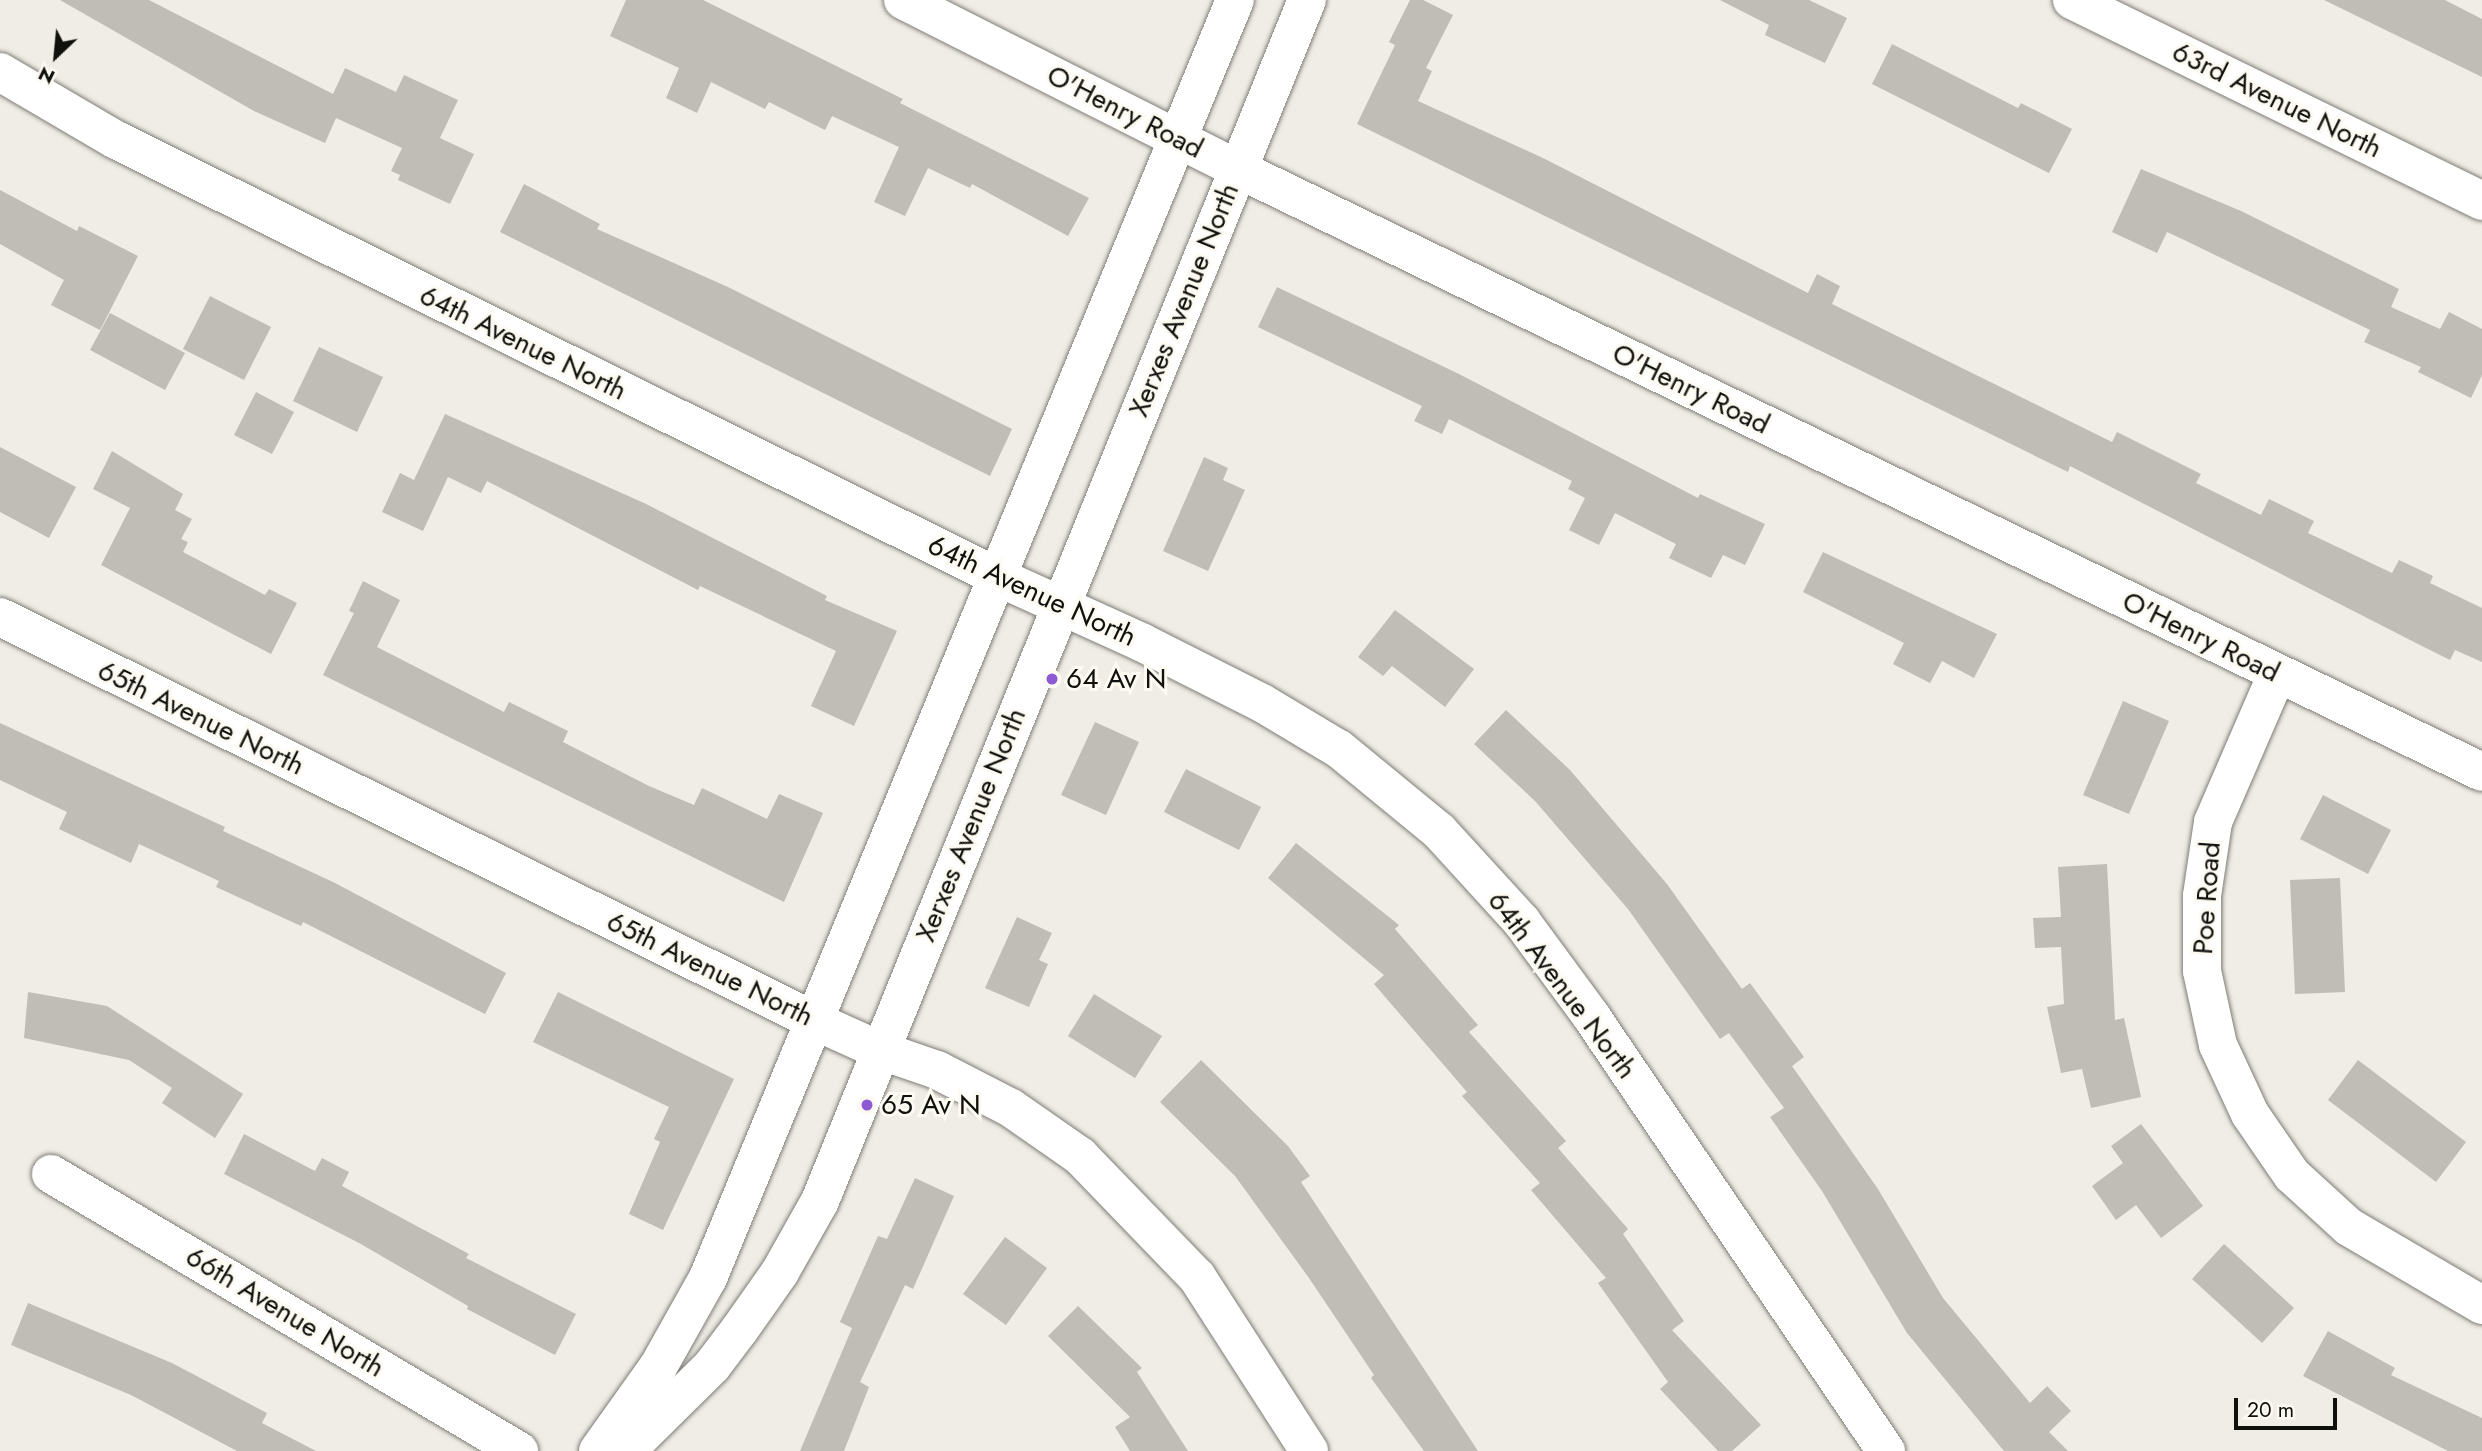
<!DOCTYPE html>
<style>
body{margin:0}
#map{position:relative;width:2482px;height:1451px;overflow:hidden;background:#efede5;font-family:Jost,sans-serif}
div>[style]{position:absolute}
.building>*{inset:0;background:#bfbdb5}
.roads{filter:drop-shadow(0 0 2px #7f7d76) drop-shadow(0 0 2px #7f7d76)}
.minor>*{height:38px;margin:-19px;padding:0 19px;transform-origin:19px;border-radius:19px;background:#fff}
.dots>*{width:19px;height:19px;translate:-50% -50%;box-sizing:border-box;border:4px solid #fdfaf2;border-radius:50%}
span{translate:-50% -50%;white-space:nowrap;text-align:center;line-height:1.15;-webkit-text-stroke:6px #fdfaf2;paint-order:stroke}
.street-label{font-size:28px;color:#10100d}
.poi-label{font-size:28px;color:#10100d}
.left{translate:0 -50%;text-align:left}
.north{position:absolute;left:21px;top:21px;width:70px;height:70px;-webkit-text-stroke:5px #fdfaf2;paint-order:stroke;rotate:206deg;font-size:19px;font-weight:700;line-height:28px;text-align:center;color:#10100d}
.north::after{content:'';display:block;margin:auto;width:24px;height:32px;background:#10100d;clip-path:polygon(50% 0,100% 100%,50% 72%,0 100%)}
.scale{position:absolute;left:2234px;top:1398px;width:103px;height:32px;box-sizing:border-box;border:4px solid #10100d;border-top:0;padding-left:9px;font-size:21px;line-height:24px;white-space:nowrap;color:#10100d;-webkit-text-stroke:5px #fdfaf2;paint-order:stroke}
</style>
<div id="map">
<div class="building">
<i style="clip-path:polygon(60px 0,149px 0,333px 94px,345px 68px,396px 92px,404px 75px,458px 100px,440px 138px,474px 154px,450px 204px,398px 180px,400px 175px,391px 171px,402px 148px,336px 118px,325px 143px,254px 111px)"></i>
<i style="clip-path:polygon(626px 0,703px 0,903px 99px,900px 103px,1089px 198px,1068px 236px,972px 184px,970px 188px,928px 168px,905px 216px,874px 202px,899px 147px,832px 116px,825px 130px,769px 102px,765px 109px,711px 82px,697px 113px,666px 98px,679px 68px,610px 36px)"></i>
<i style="clip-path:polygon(1410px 0,1423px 0,1453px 15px,1426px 68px,1432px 71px,1418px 101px,1543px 158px,1808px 293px,1817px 274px,1840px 286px,1832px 304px,2112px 442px,2117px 432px,2201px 474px,2196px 483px,2261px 515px,2269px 499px,2314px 521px,2308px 533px,2392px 573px,2399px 560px,2433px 576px,2430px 583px,2482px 608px,2482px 662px,2455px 650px,2450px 660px,2416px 643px,2070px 466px,2068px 472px,1357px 124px,1395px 45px,1389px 42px)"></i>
<i style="clip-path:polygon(1720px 0,1809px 0,1847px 18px,1825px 63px,1765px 35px,1769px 25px)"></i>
<i style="clip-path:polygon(2324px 0,2445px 0,2482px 19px,2482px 77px)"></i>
<i style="clip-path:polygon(1892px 44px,2018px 108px,2021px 103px,2072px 129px,2049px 173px,1872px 84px)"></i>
<i style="clip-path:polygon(2141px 169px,2241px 211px,2399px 289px,2391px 307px,2440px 329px,2449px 312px,2482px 329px,2482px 375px,2471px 398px,2418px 372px,2421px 367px,2364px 342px,2370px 330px,2180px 238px,2167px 232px,2157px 253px,2112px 232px)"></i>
<i style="clip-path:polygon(524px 184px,600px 224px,597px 229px,728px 287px,1012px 429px,990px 476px,500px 232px)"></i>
<i style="clip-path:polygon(0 190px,77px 231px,79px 226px,138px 256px,100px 330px,51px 305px,64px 280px,0 244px)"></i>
<i style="clip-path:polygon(1277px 287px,1459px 374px,1698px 498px,1700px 494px,1765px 524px,1745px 565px,1723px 555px,1711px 578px,1669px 558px,1676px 544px,1615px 513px,1599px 545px,1569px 530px,1585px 498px,1568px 489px,1572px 481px,1449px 419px,1442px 434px,1414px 421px,1422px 406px,1258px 327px)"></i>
<i style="clip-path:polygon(210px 296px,271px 327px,244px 380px,183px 349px)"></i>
<i style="clip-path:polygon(110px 313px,185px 353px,165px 390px,90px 350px)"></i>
<i style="clip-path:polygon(319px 347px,383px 377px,357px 432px,293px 401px)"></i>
<i style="clip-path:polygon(256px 392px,294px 412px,272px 454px,234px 435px)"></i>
<i style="clip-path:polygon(445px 414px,644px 503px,827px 596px,825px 600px,897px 631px,854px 726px,811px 706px,836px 651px,700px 586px,698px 590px,487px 481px,481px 493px,448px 477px,423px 531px,382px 512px,400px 473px,414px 480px)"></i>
<i style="clip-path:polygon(0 447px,76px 487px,49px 538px,0 512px)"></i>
<i style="clip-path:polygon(112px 451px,183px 494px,175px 510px,192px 519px,181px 539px,188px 542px,183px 552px,265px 595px,269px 589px,297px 603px,271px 654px,101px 565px,130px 508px,93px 489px)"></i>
<i style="clip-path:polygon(1204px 457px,1228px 468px,1223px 480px,1245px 490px,1208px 571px,1163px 551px)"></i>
<i style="clip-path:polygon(1823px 552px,1997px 634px,1974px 678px,1942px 661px,1930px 683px,1893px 664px,1904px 643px,1803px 592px)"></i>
<i style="clip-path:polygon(363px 581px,400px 600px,377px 647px,504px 712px,509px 702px,568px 731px,563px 742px,649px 786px,694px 805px,702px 788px,767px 819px,779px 794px,823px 813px,784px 902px,323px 675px,354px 613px,349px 611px)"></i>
<i style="clip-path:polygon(1395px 610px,1474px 669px,1445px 707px,1392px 666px,1383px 676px,1358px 657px)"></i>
<i style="clip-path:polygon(2123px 701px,2169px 721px,2129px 814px,2083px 795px)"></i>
<i style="clip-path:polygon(1506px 710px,1570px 770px,1667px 884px,1742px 989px,1750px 983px,1804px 1057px,1792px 1066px,1878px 1189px,1943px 1298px,2030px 1403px,2047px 1386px,2071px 1411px,2049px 1432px,2068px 1451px,2004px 1451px,1907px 1333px,1822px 1191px,1770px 1117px,1784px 1108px,1729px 1033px,1720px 1039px,1628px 909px,1535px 801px,1474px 744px)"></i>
<i style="clip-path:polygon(1095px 722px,1139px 742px,1106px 815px,1061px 795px)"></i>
<i style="clip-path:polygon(0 723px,225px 827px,223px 831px,333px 882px,506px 973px,485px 1014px,303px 922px,301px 926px,216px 887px,219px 881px,139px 844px,131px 863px,59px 829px,67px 812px,0 780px)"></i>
<i style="clip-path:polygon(1186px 769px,1261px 807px,1239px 850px,1164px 812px)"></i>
<i style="clip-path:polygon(2323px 795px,2391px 830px,2368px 874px,2300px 839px)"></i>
<i style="clip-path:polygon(1296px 843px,1399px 925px,1395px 929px,1478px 1025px,1469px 1032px,1566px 1141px,1558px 1148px,1628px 1229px,1623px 1234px,1684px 1321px,1672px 1330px,1761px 1425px,1732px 1451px,1718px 1451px,1660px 1389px,1668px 1382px,1598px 1283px,1606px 1278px,1531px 1190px,1540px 1183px,1462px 1096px,1467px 1092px,1374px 984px,1384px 975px,1268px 878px)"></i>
<i style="clip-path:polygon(2107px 864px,2115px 1020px,2124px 1018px,2141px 1097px,2091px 1108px,2082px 1069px,2061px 1073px,2047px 1007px,2064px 1004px,2061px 947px,2035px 948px,2033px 918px,2061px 917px,2058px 867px)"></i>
<i style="clip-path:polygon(2340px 878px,2345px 992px,2295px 994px,2290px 880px)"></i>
<i style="clip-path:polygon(1017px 917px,1052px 933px,1039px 960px,1048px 964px,1029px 1007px,985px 988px)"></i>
<i style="clip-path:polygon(28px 992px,107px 1006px,243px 1094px,215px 1138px,162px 1103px,172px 1088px,129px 1060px,24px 1038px)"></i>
<i style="clip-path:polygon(558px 992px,734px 1079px,663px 1230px,629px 1214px,660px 1142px,654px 1139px,669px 1107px,533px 1042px)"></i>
<i style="clip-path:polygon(1094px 994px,1162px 1036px,1135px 1078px,1068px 1036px)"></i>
<i style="clip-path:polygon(1201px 1060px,1288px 1146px,1310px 1176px,1301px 1182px,1478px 1451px,1424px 1451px,1371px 1378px,1374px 1375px,1309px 1278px,1235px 1176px,1160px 1102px)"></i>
<i style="clip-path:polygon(2358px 1060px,2466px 1142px,2436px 1182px,2328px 1100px)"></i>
<i style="clip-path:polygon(2141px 1124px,2203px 1206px,2161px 1238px,2136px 1205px,2116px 1220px,2092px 1186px,2123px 1163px,2111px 1146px)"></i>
<i style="clip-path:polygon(244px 1134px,315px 1171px,322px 1158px,349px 1172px,342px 1186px,469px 1254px,466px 1258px,576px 1314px,555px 1355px,467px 1309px,468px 1306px,359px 1243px,224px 1174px)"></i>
<i style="clip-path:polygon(915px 1178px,954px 1196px,913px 1289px,905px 1285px,860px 1382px,869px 1387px,844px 1451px,800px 1451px,852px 1328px,840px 1322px,878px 1236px,887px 1239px)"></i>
<i style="clip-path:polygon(1005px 1237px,1047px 1268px,1006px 1325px,963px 1294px)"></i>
<i style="clip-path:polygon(2224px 1244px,2294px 1308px,2262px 1343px,2192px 1279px)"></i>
<i style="clip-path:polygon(28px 1303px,172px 1363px,267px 1413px,262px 1423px,316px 1451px,237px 1451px,131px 1395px,11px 1345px)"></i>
<i style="clip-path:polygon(1078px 1306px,1142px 1368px,1137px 1372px,1188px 1451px,1130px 1451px,1115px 1427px,1130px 1417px,1048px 1336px)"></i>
<i style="clip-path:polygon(2328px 1331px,2395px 1368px,2391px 1375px,2482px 1418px,2482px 1451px,2448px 1451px,2303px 1376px)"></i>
</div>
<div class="roads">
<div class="minor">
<i style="left:903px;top:0;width:375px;rotate:26.8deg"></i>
<i style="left:1238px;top:169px;width:1382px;rotate:25.86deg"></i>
<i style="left:2072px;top:0;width:457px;rotate:26.1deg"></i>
<i style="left:0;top:72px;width:134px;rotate:30.4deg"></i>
<i style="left:116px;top:140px;width:987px;rotate:26.36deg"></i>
<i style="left:1000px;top:578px;width:155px;rotate:24.4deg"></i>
<i style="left:1141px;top:642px;width:136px;rotate:26.8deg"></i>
<i style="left:1262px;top:703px;width:90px;rotate:30.9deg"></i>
<i style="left:1339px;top:749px;width:129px;rotate:39.4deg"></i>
<i style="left:1439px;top:831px;width:123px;rotate:47.6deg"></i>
<i style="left:1522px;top:922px;width:117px;rotate:53.7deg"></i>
<i style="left:1591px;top:1016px;width:526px;rotate:55.86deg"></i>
<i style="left:0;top:617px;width:912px;rotate:26.37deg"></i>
<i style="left:817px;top:1022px;width:68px;rotate:24.3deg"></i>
<i style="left:879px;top:1050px;width:61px;rotate:19deg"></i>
<i style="left:937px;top:1070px;width:83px;rotate:27.2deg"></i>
<i style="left:1011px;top:1108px;width:84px;rotate:34.8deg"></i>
<i style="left:1080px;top:1156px;width:168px;rotate:46deg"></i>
<i style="left:1197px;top:1277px;width:207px;rotate:57.2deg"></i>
<i style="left:2277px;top:674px;width:161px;rotate:113.4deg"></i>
<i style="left:2213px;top:822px;width:75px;rotate:98.5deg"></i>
<i style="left:2202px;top:896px;width:75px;rotate:90deg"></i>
<i style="left:2202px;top:971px;width:76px;rotate:77.8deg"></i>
<i style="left:2218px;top:1045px;width:76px;rotate:65.1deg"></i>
<i style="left:2250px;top:1114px;width:74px;rotate:55.5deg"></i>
<i style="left:2292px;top:1175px;width:77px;rotate:42.4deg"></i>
<i style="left:2349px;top:1227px;width:154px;rotate:30.4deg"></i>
<i style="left:51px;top:1174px;width:544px;rotate:30.62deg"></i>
<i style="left:598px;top:1451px;width:103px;rotate:-54.5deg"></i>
<i style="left:658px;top:1367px;width:102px;rotate:-60.7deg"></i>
<i style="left:708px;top:1278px;width:1382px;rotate:-67.59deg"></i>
<i style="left:626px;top:1451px;width:121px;rotate:-44.7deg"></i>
<i style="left:712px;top:1366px;width:46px;rotate:-52.9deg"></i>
<i style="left:740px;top:1329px;width:70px;rotate:-54.9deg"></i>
<i style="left:780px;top:1272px;width:81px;rotate:-60.6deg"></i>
<i style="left:820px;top:1201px;width:1296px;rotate:-67.93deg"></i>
</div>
</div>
<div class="dots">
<i style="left:1052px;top:679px;background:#8d5ad3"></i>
<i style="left:867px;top:1105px;background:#8d5ad3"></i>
</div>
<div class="street-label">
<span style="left:2277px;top:100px;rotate:26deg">63rd Avenue North</span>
<span style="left:1125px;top:112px;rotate:27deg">O'Henry Road</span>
<span style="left:1184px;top:300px;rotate:-68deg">Xerxes Avenue North</span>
<span style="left:523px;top:343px;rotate:26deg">64th Avenue North</span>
<span style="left:1691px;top:389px;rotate:26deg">O'Henry Road</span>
<span style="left:1032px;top:591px;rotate:25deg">64th Avenue North</span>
<span style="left:2201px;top:637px;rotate:26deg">O'Henry Road</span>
<span style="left:201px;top:718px;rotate:26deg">65th Avenue North</span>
<span style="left:971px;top:825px;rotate:-68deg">Xerxes Avenue North</span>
<span style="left:2207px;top:898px;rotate:-86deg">Poe Road</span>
<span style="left:710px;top:969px;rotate:26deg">65th Avenue North</span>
<span style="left:1562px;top:985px;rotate:53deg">64th Avenue North</span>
<span style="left:285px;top:1312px;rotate:31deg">66th Avenue North</span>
</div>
<div class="poi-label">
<span class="left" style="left:1066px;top:679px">64 Av N</span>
<span class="left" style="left:881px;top:1105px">65 Av N</span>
</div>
<div class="north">N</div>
<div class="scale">20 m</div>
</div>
